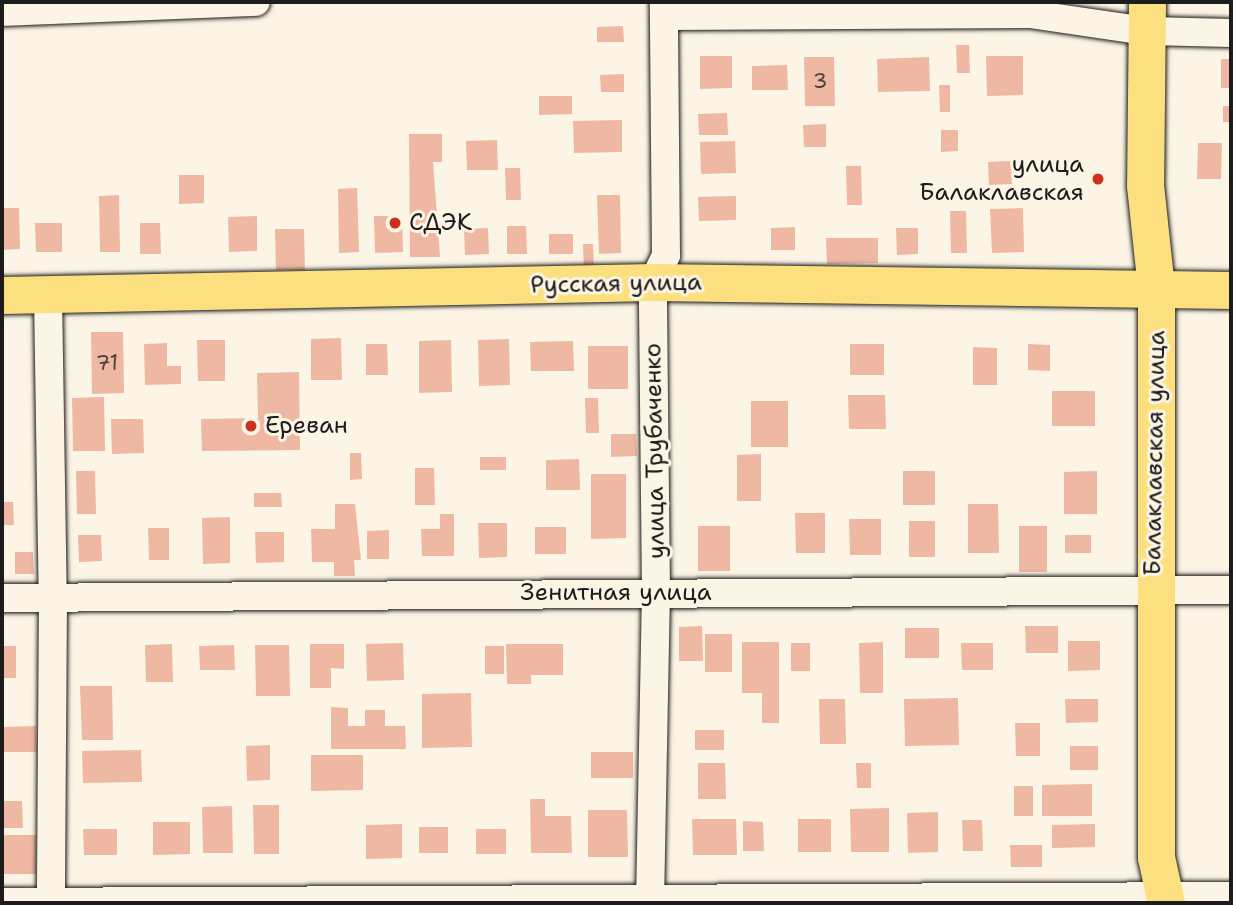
<!DOCTYPE html>
<meta charset="utf-8">
<style>
body{margin:0}
#map{position:relative;width:1233px;height:905px;overflow:hidden;background:#fcf5e5;font-family:"Shantell Sans",sans-serif}
div>[style]{position:absolute}
.building>*{inset:0;background:#eeb8a2}
.roads{filter:drop-shadow(0 0 2px #1c1c1c) drop-shadow(0 0 2px #1c1c1c)}
.minor>*{height:28px;margin:-14px;padding:0 14px;transform-origin:14px;border-radius:14px;background:#fcf5e5}
.major>*{height:37px;margin:-18.5px;padding:0 18.5px;transform-origin:18.5px;border-radius:18.5px;background:#fce080}
.dots>*{width:19px;height:19px;translate:-50% -50%;box-sizing:border-box;border:4px solid #fcf5e5;border-radius:50%}
span{translate:-50% -50%;white-space:nowrap;text-align:center;line-height:1.15;-webkit-text-stroke:6px #fcf5e5;paint-order:stroke}
.number-label{font-size:21px;color:#50433e}
.number-label span{-webkit-text-stroke-width:0}
.poi-label{font-size:24px;color:#1c1c1c}
.right{translate:-100% -50%;text-align:right}
.left{translate:0 -50%;text-align:left}
.street-label{font-size:24px;color:#1c1c1c}
.frame{position:absolute;inset:0;border:4px solid #1c1c1c;pointer-events:none}
</style>
<div id="map">
<div class="building">
<i style="clip-path:polygon(623px 26px,624px 42px,597px 42px,597px 27px)"></i>
<i style="clip-path:polygon(956px 45px,969px 45px,970px 73px,957px 73px)"></i>
<i style="clip-path:polygon(700px 56px,732px 56px,732px 88px,700px 89px)"></i>
<i style="clip-path:polygon(986px 56px,1023px 56px,1023px 95px,987px 96px)"></i>
<i style="clip-path:polygon(804px 57px,834px 57px,835px 106px,805px 106px)"></i>
<i style="clip-path:polygon(929px 57px,930px 91px,878px 92px,877px 59px)"></i>
<i style="clip-path:polygon(1221px 59px,1231px 59px,1231px 88px,1221px 88px)"></i>
<i style="clip-path:polygon(787px 65px,788px 90px,752px 90px,752px 66px)"></i>
<i style="clip-path:polygon(624px 74px,624px 92px,601px 92px,600px 75px)"></i>
<i style="clip-path:polygon(939px 85px,950px 85px,950px 112px,940px 112px)"></i>
<i style="clip-path:polygon(539px 96px,572px 96px,572px 114px,539px 115px)"></i>
<i style="clip-path:polygon(1223px 106px,1231px 106px,1231px 122px,1223px 122px)"></i>
<i style="clip-path:polygon(727px 113px,728px 135px,699px 135px,698px 114px)"></i>
<i style="clip-path:polygon(622px 120px,622px 152px,574px 153px,573px 121px)"></i>
<i style="clip-path:polygon(826px 124px,826px 147px,804px 147px,803px 125px)"></i>
<i style="clip-path:polygon(941px 130px,958px 130px,958px 151px,941px 152px)"></i>
<i style="clip-path:polygon(409px 134px,442px 134px,442px 162px,433px 162px,440px 257px,410px 257px)"></i>
<i style="clip-path:polygon(497px 140px,498px 170px,467px 170px,466px 141px)"></i>
<i style="clip-path:polygon(735px 141px,736px 173px,701px 174px,700px 142px)"></i>
<i style="clip-path:polygon(1198px 143px,1222px 143px,1221px 179px,1197px 179px)"></i>
<i style="clip-path:polygon(1011px 161px,1012px 184px,989px 185px,988px 162px)"></i>
<i style="clip-path:polygon(846px 166px,861px 166px,862px 205px,847px 205px)"></i>
<i style="clip-path:polygon(505px 168px,520px 168px,521px 200px,506px 200px)"></i>
<i style="clip-path:polygon(179px 175px,204px 175px,204px 203px,179px 204px)"></i>
<i style="clip-path:polygon(357px 188px,359px 252px,339px 253px,338px 189px)"></i>
<i style="clip-path:polygon(119px 195px,120px 252px,100px 252px,99px 196px)"></i>
<i style="clip-path:polygon(597px 195px,620px 195px,621px 253px,599px 254px)"></i>
<i style="clip-path:polygon(736px 196px,736px 220px,699px 221px,698px 197px)"></i>
<i style="clip-path:polygon(2px 208px,19px 208px,20px 249px,2px 250px)"></i>
<i style="clip-path:polygon(1023px 208px,1024px 252px,992px 253px,990px 209px)"></i>
<i style="clip-path:polygon(950px 211px,966px 211px,967px 253px,951px 253px)"></i>
<i style="clip-path:polygon(257px 216px,257px 251px,229px 252px,228px 217px)"></i>
<i style="clip-path:polygon(374px 216px,402px 216px,403px 252px,375px 253px)"></i>
<i style="clip-path:polygon(35px 223px,62px 223px,62px 252px,36px 252px)"></i>
<i style="clip-path:polygon(140px 223px,160px 223px,161px 254px,140px 254px)"></i>
<i style="clip-path:polygon(507px 226px,526px 226px,527px 254px,507px 254px)"></i>
<i style="clip-path:polygon(795px 227px,795px 250px,771px 250px,771px 228px)"></i>
<i style="clip-path:polygon(488px 228px,489px 254px,465px 255px,464px 229px)"></i>
<i style="clip-path:polygon(896px 228px,918px 228px,918px 254px,897px 255px)"></i>
<i style="clip-path:polygon(275px 229px,304px 229px,305px 270px,276px 270px)"></i>
<i style="clip-path:polygon(549px 234px,573px 234px,573px 254px,549px 254px)"></i>
<i style="clip-path:polygon(826px 238px,878px 238px,878px 263px,827px 264px)"></i>
<i style="clip-path:polygon(583px 244px,593px 244px,594px 270px,584px 271px)"></i>
<i style="clip-path:polygon(91px 332px,123px 332px,124px 393px,92px 394px)"></i>
<i style="clip-path:polygon(341px 338px,342px 380px,311px 380px,311px 339px)"></i>
<i style="clip-path:polygon(509px 339px,510px 385px,479px 386px,478px 340px)"></i>
<i style="clip-path:polygon(197px 340px,225px 340px,225px 381px,198px 381px)"></i>
<i style="clip-path:polygon(451px 340px,452px 392px,419px 393px,419px 341px)"></i>
<i style="clip-path:polygon(573px 341px,574px 371px,531px 371px,530px 342px)"></i>
<i style="clip-path:polygon(167px 343px,167px 366px,181px 366px,181px 384px,145px 385px,144px 344px)"></i>
<i style="clip-path:polygon(366px 344px,387px 344px,388px 375px,366px 375px)"></i>
<i style="clip-path:polygon(850px 344px,884px 344px,884px 375px,850px 375px)"></i>
<i style="clip-path:polygon(1028px 344px,1050px 345px,1050px 371px,1028px 370px)"></i>
<i style="clip-path:polygon(588px 346px,628px 346px,628px 389px,588px 389px)"></i>
<i style="clip-path:polygon(973px 347px,997px 348px,997px 385px,973px 385px)"></i>
<i style="clip-path:polygon(299px 372px,300px 450px,202px 451px,201px 419px,258px 418px,257px 373px)"></i>
<i style="clip-path:polygon(1052px 391px,1095px 391px,1095px 426px,1052px 426px)"></i>
<i style="clip-path:polygon(848px 395px,885px 395px,886px 429px,849px 429px)"></i>
<i style="clip-path:polygon(104px 397px,105px 451px,73px 451px,72px 398px)"></i>
<i style="clip-path:polygon(585px 398px,598px 398px,599px 433px,586px 433px)"></i>
<i style="clip-path:polygon(751px 401px,788px 401px,788px 447px,751px 447px)"></i>
<i style="clip-path:polygon(111px 419px,143px 419px,144px 453px,112px 454px)"></i>
<i style="clip-path:polygon(611px 434px,636px 434px,637px 456px,611px 457px)"></i>
<i style="clip-path:polygon(350px 453px,361px 453px,362px 479px,350px 480px)"></i>
<i style="clip-path:polygon(761px 454px,761px 501px,737px 501px,737px 455px)"></i>
<i style="clip-path:polygon(480px 457px,506px 457px,506px 470px,480px 470px)"></i>
<i style="clip-path:polygon(579px 459px,580px 490px,546px 490px,546px 460px)"></i>
<i style="clip-path:polygon(415px 468px,434px 468px,435px 505px,415px 505px)"></i>
<i style="clip-path:polygon(76px 471px,95px 471px,96px 514px,77px 514px)"></i>
<i style="clip-path:polygon(903px 471px,935px 471px,935px 505px,903px 505px)"></i>
<i style="clip-path:polygon(1097px 471px,1097px 514px,1064px 514px,1064px 472px)"></i>
<i style="clip-path:polygon(591px 474px,626px 474px,626px 538px,591px 539px)"></i>
<i style="clip-path:polygon(254px 493px,281px 493px,282px 507px,254px 507px)"></i>
<i style="clip-path:polygon(2px 502px,13px 502px,14px 525px,2px 525px)"></i>
<i style="clip-path:polygon(335px 504px,355px 504px,361px 560px,354px 560px,355px 576px,334px 576px,334px 562px,312px 562px,311px 529px,335px 529px)"></i>
<i style="clip-path:polygon(968px 504px,998px 504px,999px 553px,968px 553px)"></i>
<i style="clip-path:polygon(795px 513px,825px 513px,825px 553px,796px 553px)"></i>
<i style="clip-path:polygon(440px 514px,454px 514px,454px 556px,422px 556px,421px 529px,440px 529px)"></i>
<i style="clip-path:polygon(230px 517px,230px 563px,203px 564px,202px 518px)"></i>
<i style="clip-path:polygon(849px 519px,881px 519px,881px 555px,850px 555px)"></i>
<i style="clip-path:polygon(909px 521px,935px 521px,935px 557px,909px 557px)"></i>
<i style="clip-path:polygon(478px 523px,507px 523px,507px 557px,479px 558px)"></i>
<i style="clip-path:polygon(698px 526px,730px 526px,730px 571px,698px 571px)"></i>
<i style="clip-path:polygon(1019px 526px,1047px 526px,1047px 572px,1019px 572px)"></i>
<i style="clip-path:polygon(535px 527px,566px 527px,566px 554px,535px 554px)"></i>
<i style="clip-path:polygon(148px 528px,169px 528px,169px 560px,149px 560px)"></i>
<i style="clip-path:polygon(389px 530px,389px 559px,367px 559px,367px 531px)"></i>
<i style="clip-path:polygon(255px 532px,284px 532px,284px 562px,256px 563px)"></i>
<i style="clip-path:polygon(78px 535px,101px 535px,102px 561px,79px 562px)"></i>
<i style="clip-path:polygon(1065px 535px,1091px 535px,1091px 553px,1065px 553px)"></i>
<i style="clip-path:polygon(15px 552px,33px 552px,34px 574px,15px 574px)"></i>
<i style="clip-path:polygon(702px 626px,703px 661px,679px 661px,679px 627px)"></i>
<i style="clip-path:polygon(1025px 626px,1058px 626px,1058px 653px,1026px 653px)"></i>
<i style="clip-path:polygon(905px 628px,939px 628px,939px 658px,905px 658px)"></i>
<i style="clip-path:polygon(705px 634px,732px 634px,732px 672px,705px 672px)"></i>
<i style="clip-path:polygon(1068px 641px,1100px 641px,1100px 670px,1068px 671px)"></i>
<i style="clip-path:polygon(742px 642px,779px 642px,779px 723px,762px 723px,762px 693px,742px 693px)"></i>
<i style="clip-path:polygon(883px 642px,883px 693px,860px 693px,859px 643px)"></i>
<i style="clip-path:polygon(403px 643px,404px 680px,367px 681px,366px 644px)"></i>
<i style="clip-path:polygon(791px 643px,810px 643px,810px 671px,791px 671px)"></i>
<i style="clip-path:polygon(961px 643px,993px 643px,993px 670px,962px 670px)"></i>
<i style="clip-path:polygon(172px 644px,173px 682px,146px 682px,145px 645px)"></i>
<i style="clip-path:polygon(310px 644px,344px 644px,344px 669px,331px 668px,331px 688px,310px 688px)"></i>
<i style="clip-path:polygon(506px 644px,563px 644px,563px 675px,531px 675px,531px 684px,507px 684px)"></i>
<i style="clip-path:polygon(234px 645px,235px 670px,200px 670px,199px 646px)"></i>
<i style="clip-path:polygon(255px 645px,289px 645px,290px 696px,256px 696px)"></i>
<i style="clip-path:polygon(2px 646px,16px 646px,16px 678px,2px 678px)"></i>
<i style="clip-path:polygon(485px 646px,504px 646px,504px 674px,485px 674px)"></i>
<i style="clip-path:polygon(80px 686px,112px 686px,113px 740px,82px 740px)"></i>
<i style="clip-path:polygon(471px 693px,472px 747px,422px 748px,422px 694px)"></i>
<i style="clip-path:polygon(958px 698px,959px 745px,905px 746px,904px 699px)"></i>
<i style="clip-path:polygon(819px 699px,845px 699px,846px 744px,820px 744px)"></i>
<i style="clip-path:polygon(1065px 699px,1098px 699px,1098px 722px,1066px 723px)"></i>
<i style="clip-path:polygon(331px 707px,348px 708px,348px 726px,365px 726px,365px 710px,385px 710px,385px 726px,405px 726px,406px 749px,331px 749px)"></i>
<i style="clip-path:polygon(1015px 723px,1040px 723px,1040px 756px,1016px 756px)"></i>
<i style="clip-path:polygon(36px 726px,37px 752px,2px 752px,2px 727px)"></i>
<i style="clip-path:polygon(695px 730px,724px 730px,724px 750px,695px 750px)"></i>
<i style="clip-path:polygon(270px 745px,270px 780px,247px 781px,246px 746px)"></i>
<i style="clip-path:polygon(1070px 746px,1098px 746px,1098px 770px,1070px 770px)"></i>
<i style="clip-path:polygon(141px 750px,142px 782px,83px 783px,82px 751px)"></i>
<i style="clip-path:polygon(591px 752px,633px 752px,633px 778px,591px 778px)"></i>
<i style="clip-path:polygon(311px 755px,363px 755px,363px 790px,311px 791px)"></i>
<i style="clip-path:polygon(698px 763px,725px 763px,726px 799px,698px 799px)"></i>
<i style="clip-path:polygon(856px 763px,871px 763px,871px 788px,857px 788px)"></i>
<i style="clip-path:polygon(1092px 784px,1092px 816px,1042px 816px,1042px 785px)"></i>
<i style="clip-path:polygon(1014px 786px,1033px 786px,1033px 816px,1014px 816px)"></i>
<i style="clip-path:polygon(530px 799px,545px 799px,545px 816px,571px 816px,572px 853px,531px 853px)"></i>
<i style="clip-path:polygon(2px 801px,22px 801px,23px 828px,2px 828px)"></i>
<i style="clip-path:polygon(253px 805px,279px 805px,279px 854px,254px 854px)"></i>
<i style="clip-path:polygon(232px 806px,233px 853px,203px 853px,202px 807px)"></i>
<i style="clip-path:polygon(889px 808px,889px 852px,851px 852px,850px 809px)"></i>
<i style="clip-path:polygon(588px 810px,627px 810px,628px 857px,588px 857px)"></i>
<i style="clip-path:polygon(938px 812px,938px 852px,908px 853px,907px 813px)"></i>
<i style="clip-path:polygon(692px 819px,736px 819px,737px 855px,693px 855px)"></i>
<i style="clip-path:polygon(798px 819px,831px 819px,831px 852px,798px 852px)"></i>
<i style="clip-path:polygon(962px 820px,982px 820px,983px 851px,963px 851px)"></i>
<i style="clip-path:polygon(743px 821px,763px 822px,764px 851px,743px 851px)"></i>
<i style="clip-path:polygon(153px 822px,190px 822px,190px 854px,153px 855px)"></i>
<i style="clip-path:polygon(402px 824px,402px 858px,366px 859px,366px 825px)"></i>
<i style="clip-path:polygon(1095px 824px,1095px 847px,1052px 848px,1052px 825px)"></i>
<i style="clip-path:polygon(419px 827px,448px 827px,448px 853px,419px 853px)"></i>
<i style="clip-path:polygon(83px 829px,117px 829px,117px 855px,84px 855px)"></i>
<i style="clip-path:polygon(476px 829px,506px 829px,506px 854px,476px 854px)"></i>
<i style="clip-path:polygon(2px 835px,36px 835px,36px 874px,2px 874px)"></i>
<i style="clip-path:polygon(1010px 845px,1042px 845px,1042px 867px,1011px 867px)"></i>
</div>
<div class="roads">
<div class="minor">
<i style="left:2px;top:12px;width:254px;rotate:-2.3deg"></i>
<i style="left:664px;top:16px;width:366px;rotate:-0.3deg"></i>
<i style="left:1030px;top:14px;width:118px;rotate:8.3deg"></i>
<i style="left:1147px;top:31px;width:84px;rotate:1.4deg"></i>
<i style="left:48px;top:295px;width:303px;rotate:89.1deg"></i>
<i style="left:53px;top:598px;width:304px;rotate:90.4deg"></i>
<i style="left:2px;top:598px;width:1229px;rotate:-0.37deg"></i>
<i style="left:2px;top:902px;width:1229px;rotate:-0.28deg"></i>
<i style="left:650px;top:903px;width:311px;rotate:-88.9deg"></i>
<i style="left:656px;top:592px;width:310px;rotate:-90.6deg"></i>
<i style="left:653px;top:282px;width:30px;rotate:-64deg"></i>
<i style="left:666px;top:255px;width:253px;rotate:-90.5deg"></i>
</div>
<div class="major">
<i style="left:1147px;top:2px;width:183px;rotate:90.6deg"></i>
<i style="left:1145px;top:185px;width:104px;rotate:83.9deg"></i>
<i style="left:1156px;top:288px;width:569px;rotate:90deg"></i>
<i style="left:1156px;top:857px;width:47px;rotate:77.7deg"></i>
<i style="left:2px;top:295px;width:651px;rotate:-1.14deg"></i>
<i style="left:653px;top:282px;width:578px;rotate:0.79deg"></i>
</div>
</div>
<div class="dots">
<i style="left:1098px;top:179px;background:#c8321e"></i>
<i style="left:395px;top:223px;background:#c8321e"></i>
<i style="left:251px;top:426px;background:#c8321e"></i>
</div>
<div class="number-label">
<span style="left:820px;top:81px">3</span>
<span style="left:107px;top:363px">71</span>
</div>
<div class="poi-label">
<span class="right" style="left:1084px;top:179px">улица<br>Балаклавская</span>
<span class="left" style="left:409px;top:223px">СДЭК</span>
<span class="left" style="left:265px;top:426px">Ереван</span>
</div>
<div class="street-label">
<span style="left:616px;top:284px;rotate:-1deg">Русская улица</span>
<span style="left:655px;top:451px;rotate:-91deg">улица Трубаченко</span>
<span style="left:1155px;top:453px;rotate:-89deg">Балаклавская улица</span>
<span style="left:616px;top:593px">Зенитная улица</span>
</div>
<div class="frame"></div>
</div>
